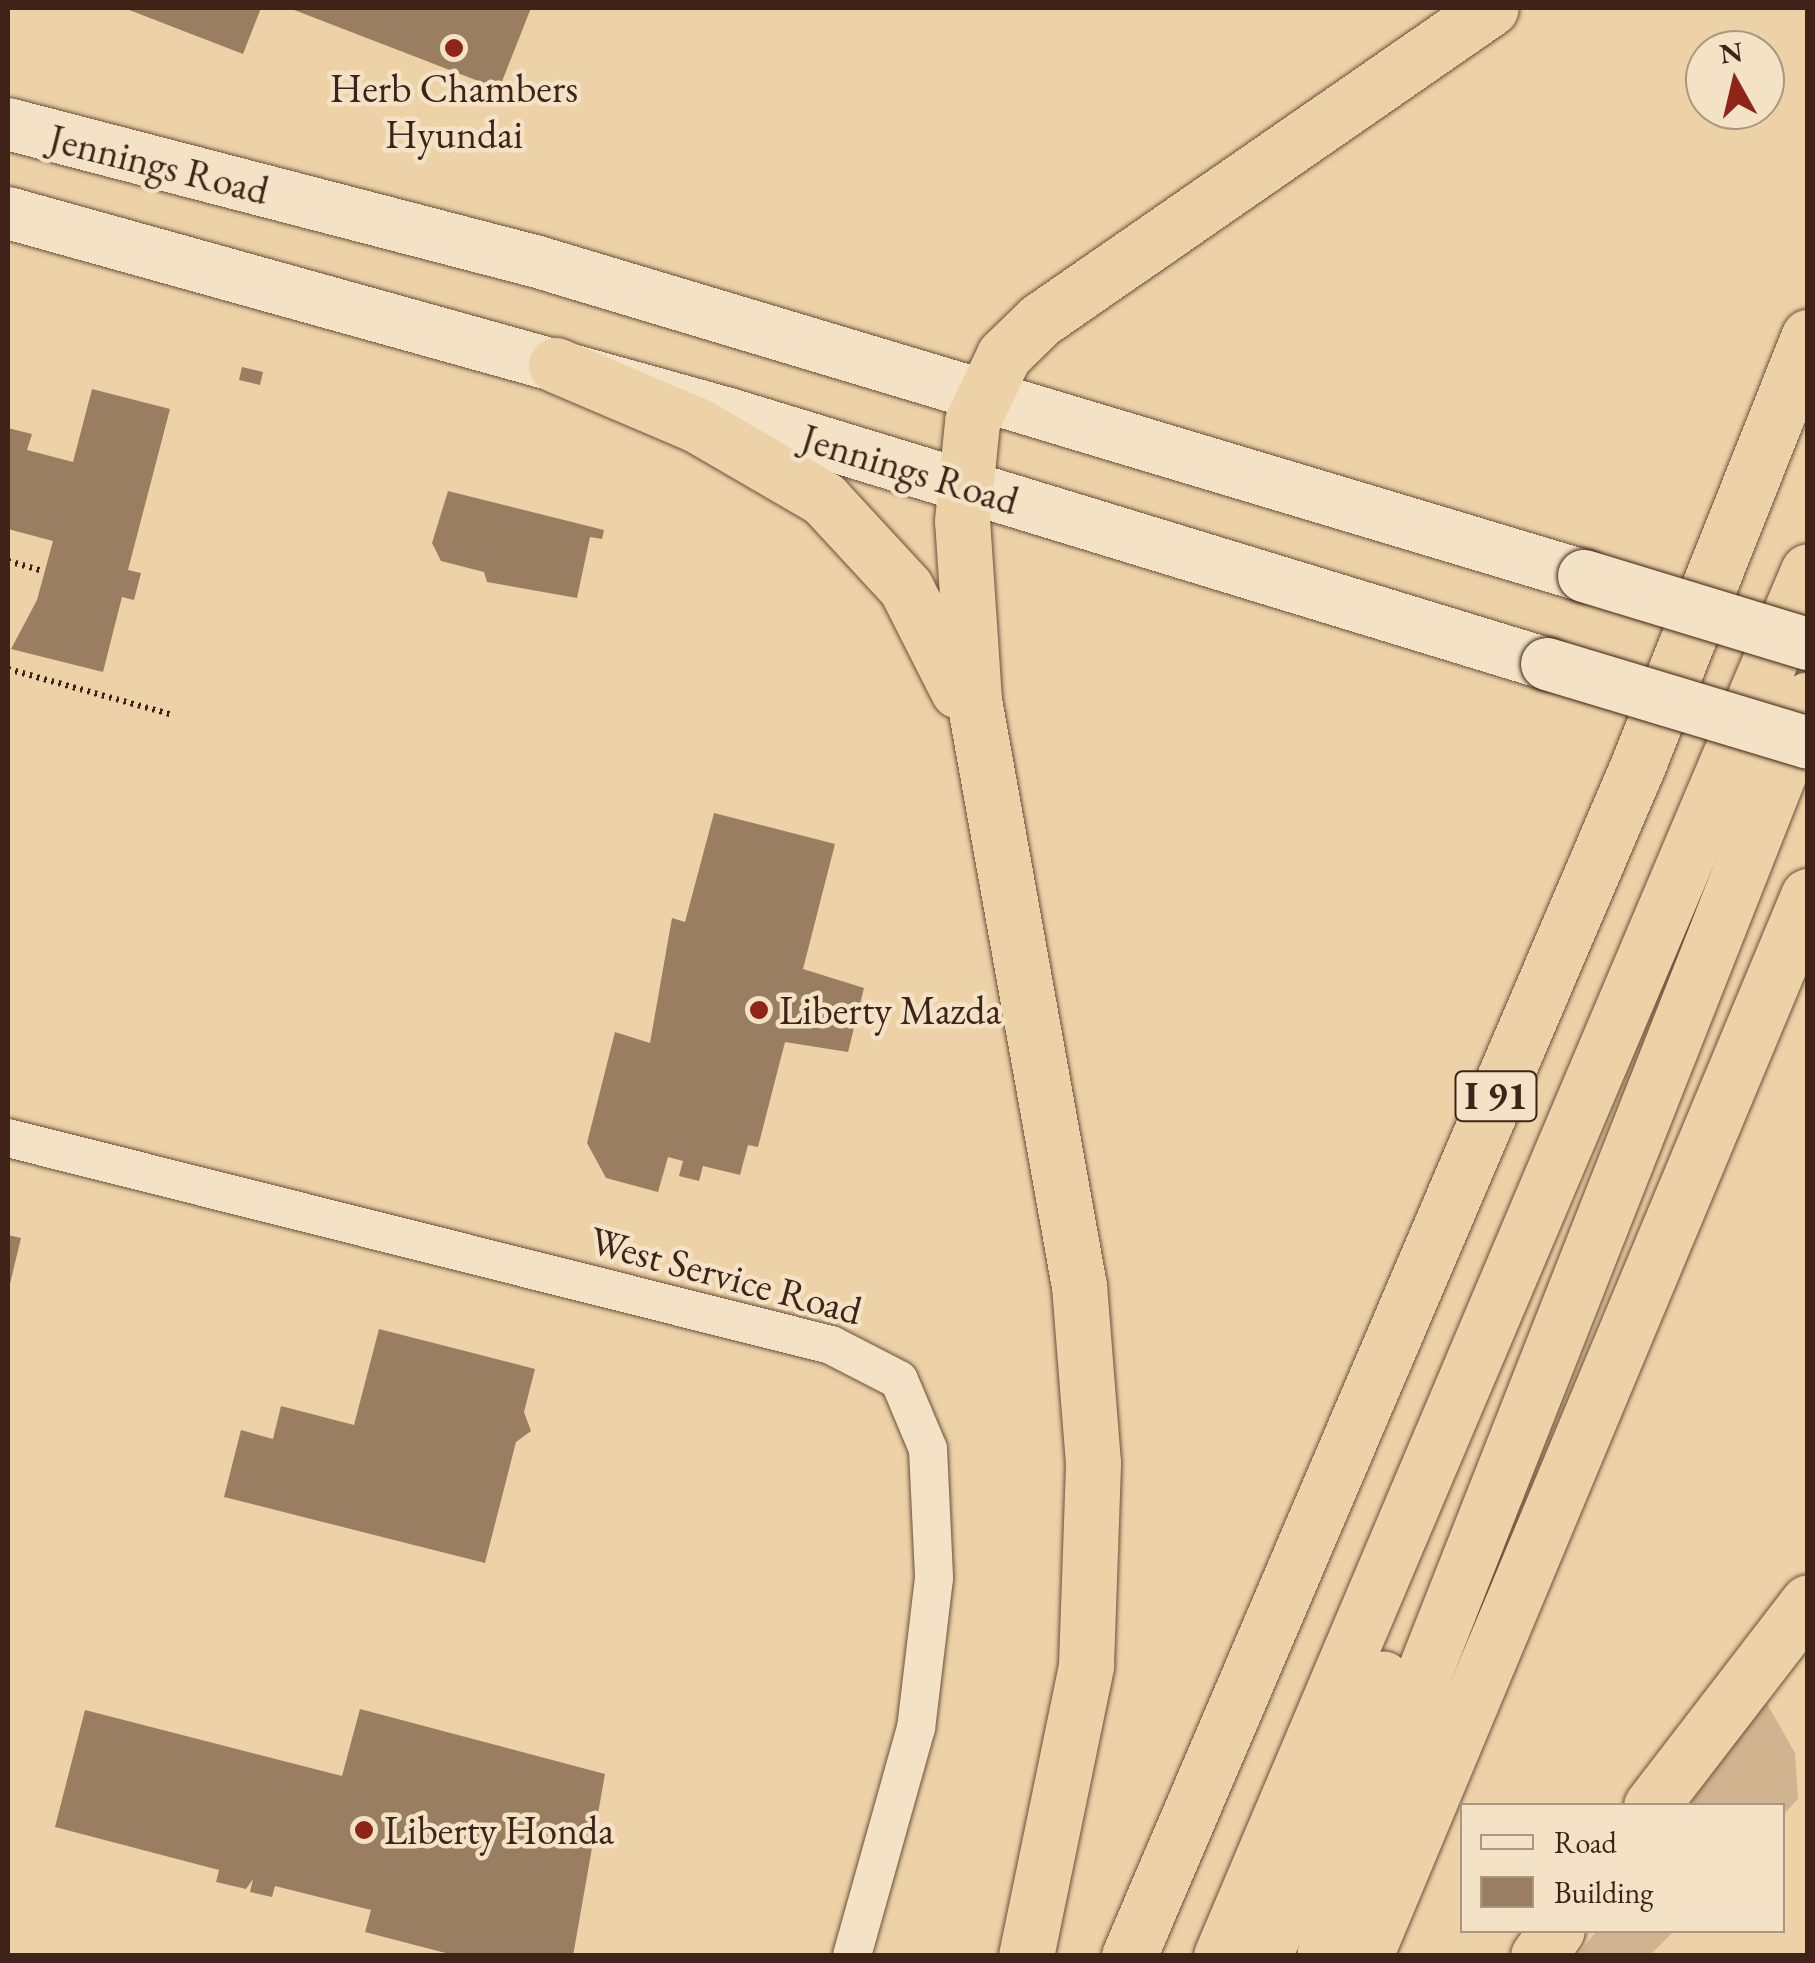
<!DOCTYPE html>
<style>
body{margin:0}
#map{position:relative;width:1815px;height:1963px;overflow:hidden;background:#edd2a7;font-family:"EB Garamond",serif}
div>[style]{position:absolute}
.green>*{inset:0;background:#cfb48f}
.building>*{inset:0;background:#997e62}
.path>*{height:6px;margin-top:-3px;transform-origin:0;background:repeating-linear-gradient(90deg,#3f2318 0 2.5px,transparent 0 7.5px)}
.roads{filter:drop-shadow(0 0 2px #6a4f3c) drop-shadow(0 0 2px #6a4f3c)}
.minor>*{height:38px;margin:-19px;padding:0 19px;transform-origin:19px;border-radius:19px;background:#f3e2c6}
.secondary>*{height:52px;margin:-26px;padding:0 26px;transform-origin:26px;border-radius:26px;background:#f3e2c6}
.motorway>*{height:55px;margin:-27.5px;padding:0 27.5px;transform-origin:27.5px;border-radius:27.5px;background:#edd2a7}
.bridges{filter:drop-shadow(0 0 2px #3f2318) drop-shadow(0 0 2px #3f2318)}
.secondary-bridge>*{height:52px;margin:-26px;padding:0 26px;transform-origin:26px;border-radius:26px;background:#f3e2c6}
.dots>*{width:28px;height:28px;translate:-50% -50%;box-sizing:border-box;border:5px solid #f3e2c6;border-radius:50%}
span{translate:-50% -50%;white-space:nowrap;text-align:center;line-height:1.15;-webkit-text-stroke:9px #f3e2c6;paint-order:stroke}
.shield-label span{padding:2px 8px;background:#f3e2c6;border:2px solid;border-radius:8px;-webkit-text-stroke-width:0}
.shield-label{font-size:38px;color:#3f2318;font-weight:700}
.poi-label{font-size:40px;color:#3f2318}
.left{translate:0 -50%;text-align:left}
.street-label{font-size:40px;color:#3f2318}
.frame{position:absolute;inset:0;border:10px solid #3f2318;pointer-events:none}
.legend{position:absolute;left:1460px;top:1803px;width:325px;height:130px;box-sizing:border-box;background:#f3e2c6;border:2px solid #ab9680;margin:0;padding:12px 18px;list-style:none;font-size:30px;color:#3f2318}
.legend li{display:flex;align-items:center;gap:20px;height:50px}
.legend b{width:50px;border:2px solid #ab9680}
.north{position:absolute;left:1685px;top:30px;width:100px;height:100px;box-sizing:border-box;background:#f3e2c6;border:2px solid #ab9680;border-radius:50%;rotate:352deg;font-size:28px;font-weight:700;line-height:40px;text-align:center;color:#3f2318}
.north::after{content:'';display:block;margin:auto;width:35px;height:45px;background:#8f2418;clip-path:polygon(50% 0,100% 100%,50% 72%,0 100%)}
</style>
<div id="map">
<div class="green">
<i style="clip-path:polygon(1766px 1702px,1795px 1753px,1798px 1799px,1783px 1815px,1782px 1806px,1689px 1805px)"></i>
<i style="clip-path:polygon(1596px 1931px,1596px 1930px,1674px 1931px,1650px 1955px,1578px 1955px)"></i>
</div>
<div class="building">
<i style="clip-path:polygon(124px 8px,261px 8px,243px 54px)"></i>
<i style="clip-path:polygon(289px 8px,531px 8px,499px 89px)"></i>
<i style="clip-path:polygon(242px 367px,263px 372px,260px 385px,239px 380px)"></i>
<i style="clip-path:polygon(92px 389px,170px 409px,128px 570px,141px 573px,134px 600px,122px 597px,103px 672px,11px 649px,37px 600px,53px 541px,8px 529px,8px 428px,32px 434px,27px 450px,73px 462px)"></i>
<i style="clip-path:polygon(448px 491px,604px 530px,602px 539px,590px 537px,577px 598px,487px 582px,484px 572px,441px 561px,432px 543px)"></i>
<i style="clip-path:polygon(714px 813px,835px 844px,803px 969px,864px 988px,848px 1052px,785px 1042px,758px 1147px,748px 1145px,740px 1175px,703px 1166px,699px 1181px,679px 1176px,683px 1161px,668px 1157px,658px 1192px,606px 1178px,587px 1143px,615px 1032px,650px 1043px,672px 918px,685px 922px)"></i>
<i style="clip-path:polygon(8px 1235px,21px 1238px,9px 1288px,8px 1288px)"></i>
<i style="clip-path:polygon(379px 1329px,535px 1369px,524px 1412px,531px 1431px,516px 1442px,485px 1563px,224px 1497px,241px 1430px,273px 1439px,281px 1406px,354px 1425px)"></i>
<i style="clip-path:polygon(360px 1709px,605px 1774px,573px 1956px,457px 1956px,365px 1932px,371px 1910px,275px 1886px,272px 1897px,250px 1892px,253px 1879px,246px 1889px,216px 1882px,219px 1870px,55px 1827px,85px 1710px,342px 1776px)"></i>
</div>
<div class="path">
<i style="left:8px;top:561px;width:36px;rotate:16deg"></i>
<i style="left:8px;top:669px;width:171px;rotate:15.6deg"></i>
</div>
<div class="roads">
<div class="minor">
<i style="left:8px;top:1138px;width:849px;rotate:14.12deg"></i>
<i style="left:831px;top:1345px;width:76px;rotate:27.2deg"></i>
<i style="left:899px;top:1380px;width:75px;rotate:67.2deg"></i>
<i style="left:928px;top:1449px;width:129px;rotate:87.3deg"></i>
<i style="left:934px;top:1578px;width:151px;rotate:96.8deg"></i>
<i style="left:916px;top:1728px;width:237px;rotate:105.7deg"></i>
</div>
<div class="secondary">
<i style="left:8px;top:124px;width:548px;rotate:14.59deg"></i>
<i style="left:538px;top:262px;width:1092px;rotate:16.71deg"></i>
<i style="left:8px;top:213px;width:748px;rotate:15.58deg"></i>
<i style="left:729px;top:414px;width:855px;rotate:16.99deg"></i>
</div>
<div class="motorway">
<i style="left:556px;top:365px;width:153px;rotate:23.1deg"></i>
<i style="left:697px;top:425px;width:147px;rotate:30.2deg"></i>
<i style="left:824px;top:499px;width:121px;rotate:47.3deg"></i>
<i style="left:906px;top:588px;width:115px;rotate:63.2deg"></i>
<i style="left:1651px;top:1806px;width:257px;rotate:-52.4deg"></i>
<i style="left:1026px;top:1956px;width:297px;rotate:-78.3deg"></i>
<i style="left:1086px;top:1665px;width:202px;rotate:-88deg"></i>
<i style="left:1093px;top:1463px;width:178px;rotate:-94.5deg"></i>
<i style="left:1079px;top:1286px;width:595px;rotate:-100.16deg"></i>
<i style="left:974px;top:700px;width:179px;rotate:-93.8deg"></i>
<i style="left:962px;top:521px;width:100px;rotate:-84.2deg"></i>
<i style="left:972px;top:422px;width:74px;rotate:-64.5deg"></i>
<i style="left:1004px;top:355px;width:50px;rotate:-44.2deg"></i>
<i style="left:1040px;top:320px;width:548px;rotate:-34.68deg"></i>
<i style="left:1129px;top:1956px;width:1295px;rotate:-66.86deg"></i>
<i style="left:1638px;top:765px;width:461px;rotate:-68.3deg"></i>
<i style="left:1221px;top:1956px;width:1504px;rotate:-67.03deg"></i>
<i style="left:1264px;top:1956px;width:302px;rotate:-66.8deg"></i>
<i style="left:1324px;top:1956px;width:82px;rotate:-76deg"></i>
<i style="left:1344px;top:1876px;width:1265px;rotate:-68.48deg"></i>
<i style="left:1365px;top:1956px;width:1149px;rotate:-67.32deg"></i>
<i style="left:1538px;top:1956px;width:32px;rotate:-54deg"></i>
</div>
</div>
<div class="bridges">
<div class="secondary-bridge">
<i style="left:1584px;top:576px;width:234px;rotate:16.9deg"></i>
<i style="left:1547px;top:664px;width:273px;rotate:16.8deg"></i>
</div>
</div>
<div class="dots">
<i style="left:454px;top:48px;background:#8f2418"></i>
<i style="left:759px;top:1010px;background:#8f2418"></i>
<i style="left:364px;top:1830px;background:#8f2418"></i>
</div>
<div class="shield-label">
<span style="left:1496px;top:1096px">I 91</span>
</div>
<div class="poi-label">
<span style="left:454px;top:111px">Herb Chambers<br>Hyundai</span>
<span class="left" style="left:779px;top:1010px">Liberty Mazda</span>
<span class="left" style="left:384px;top:1830px">Liberty Honda</span>
</div>
<div class="street-label">
<span style="left:159px;top:164px;rotate:14deg">Jennings Road</span>
<span style="left:910px;top:469px;rotate:17deg">Jennings Road</span>
<span style="left:726px;top:1275px;rotate:15deg">West Service Road</span>
</div>
<div class="frame"></div>
<ul class="legend">
<li><b style="height:12px;background:#f3e2c6"></b>Road</li>
<li><b style="height:28px;background:#997e62"></b>Building</li>
</ul>
<div class="north">N</div>
</div>
